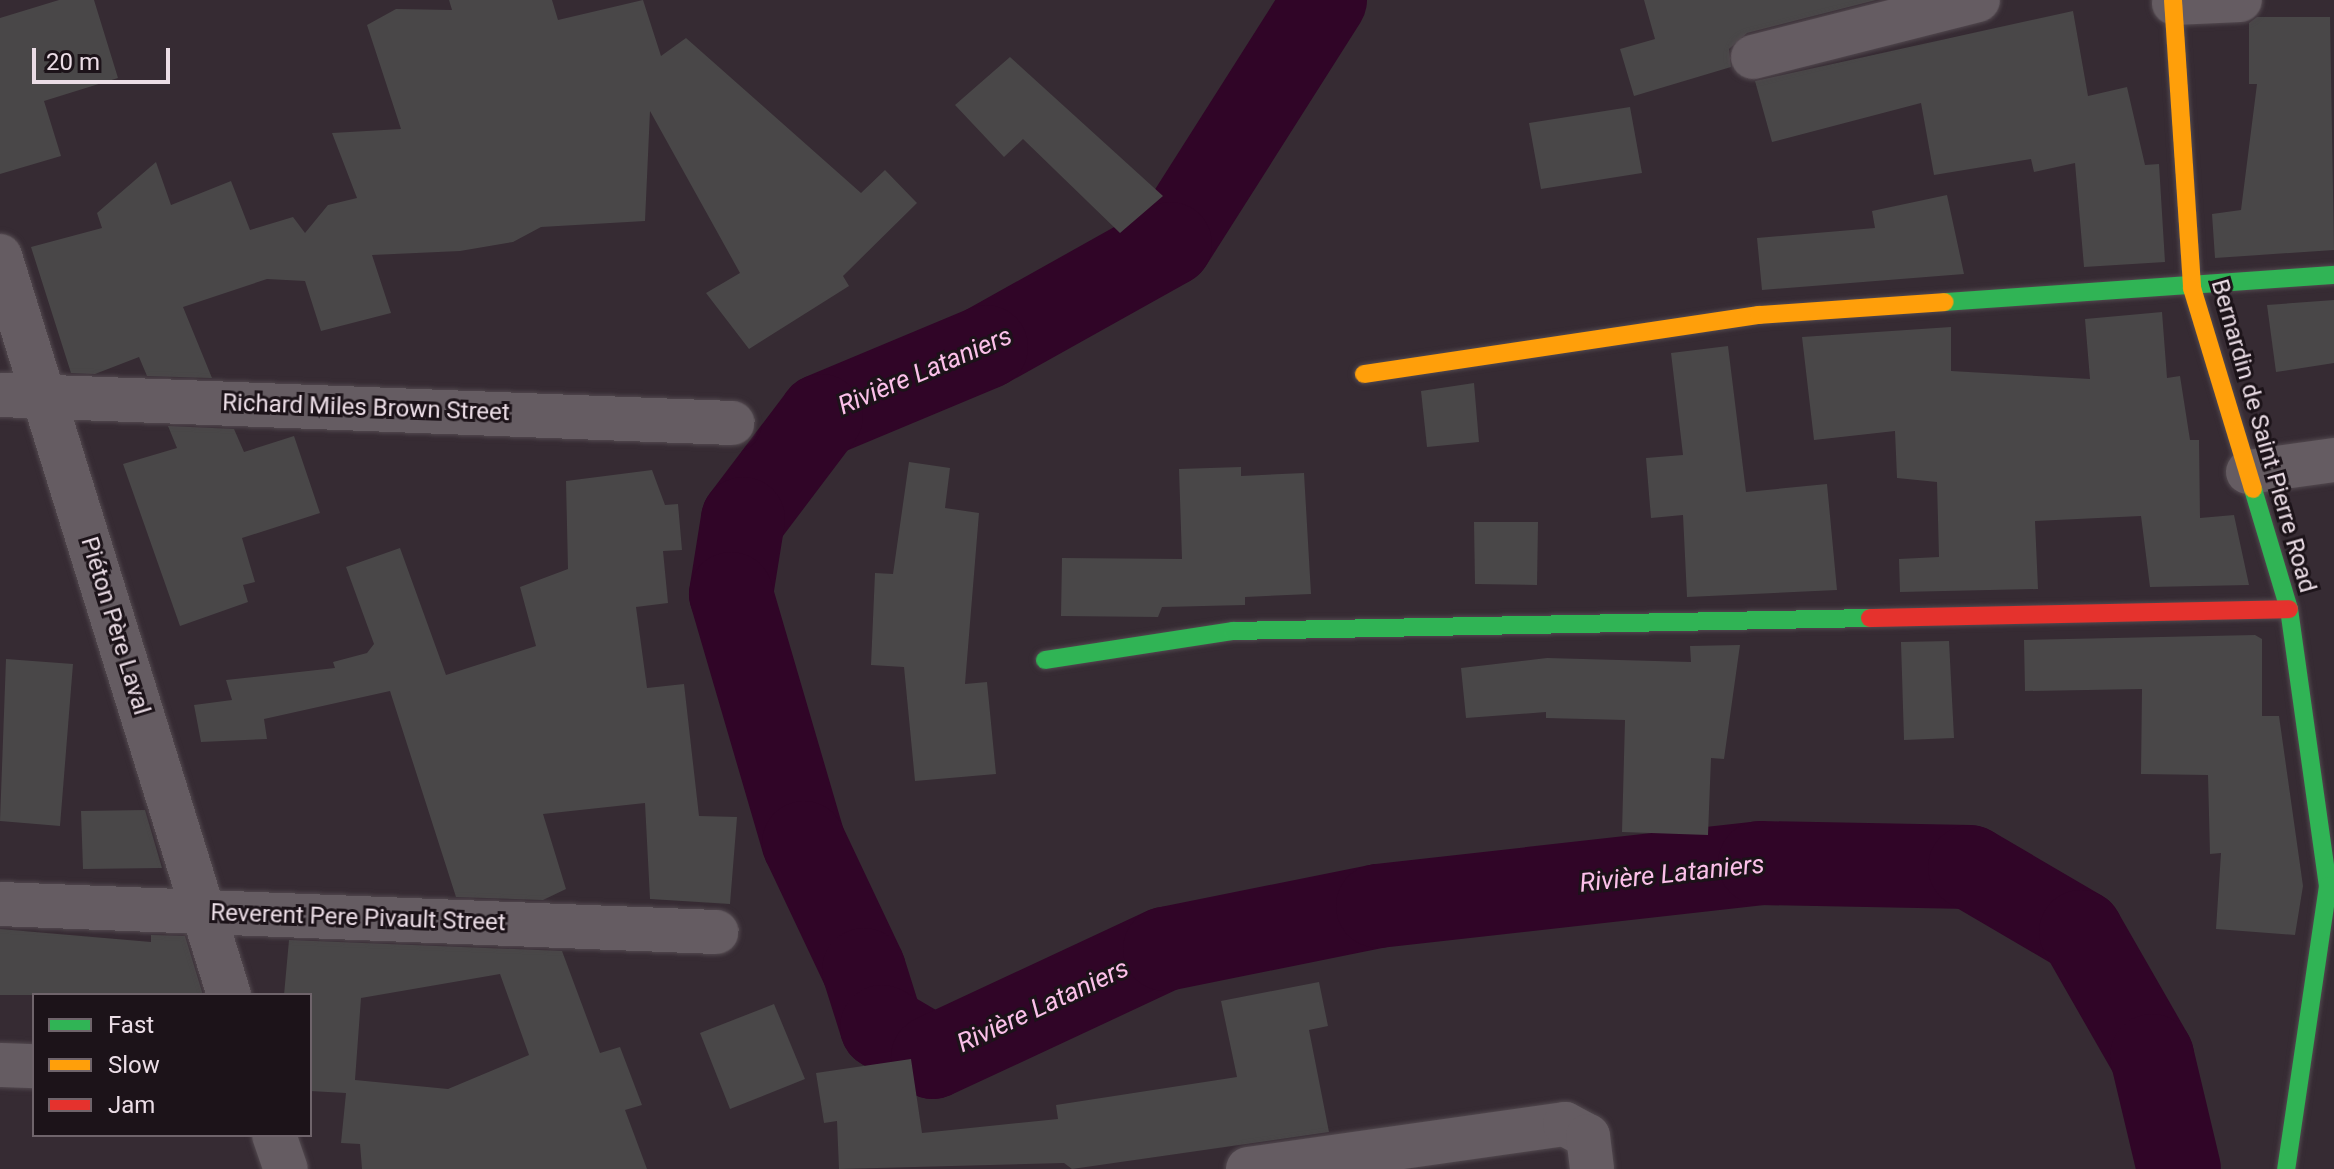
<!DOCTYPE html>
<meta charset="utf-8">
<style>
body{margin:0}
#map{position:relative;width:2334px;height:1169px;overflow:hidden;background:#362b33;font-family:Roboto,sans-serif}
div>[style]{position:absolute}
.river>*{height:84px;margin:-42px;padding:0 42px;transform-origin:42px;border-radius:42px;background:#300527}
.building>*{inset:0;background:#494748}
.roads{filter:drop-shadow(0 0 2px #52494f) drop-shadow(0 0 2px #52494f)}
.street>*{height:44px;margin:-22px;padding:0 22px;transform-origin:22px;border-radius:22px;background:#655c62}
.fast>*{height:18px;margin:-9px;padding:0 9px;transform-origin:9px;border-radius:9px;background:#30b455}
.slow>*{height:18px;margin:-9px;padding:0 9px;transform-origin:9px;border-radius:9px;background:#ff9f0a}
.jam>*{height:18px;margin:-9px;padding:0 9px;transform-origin:9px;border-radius:9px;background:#e5322d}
span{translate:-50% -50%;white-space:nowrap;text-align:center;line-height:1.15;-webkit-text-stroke:6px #1c1319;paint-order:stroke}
.street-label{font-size:24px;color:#ebdde6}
.water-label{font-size:26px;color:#fbc0e9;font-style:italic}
.legend{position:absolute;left:32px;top:993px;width:280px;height:144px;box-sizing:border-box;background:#1c1319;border:2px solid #6f646b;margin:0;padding:10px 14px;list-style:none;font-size:24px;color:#ebdde6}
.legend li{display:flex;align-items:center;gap:16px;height:40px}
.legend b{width:40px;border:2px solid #6f646b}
.scale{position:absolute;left:32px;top:48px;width:138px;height:36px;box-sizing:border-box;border:4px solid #ebdde6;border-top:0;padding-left:10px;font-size:24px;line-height:28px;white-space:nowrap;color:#ebdde6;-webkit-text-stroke:6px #1c1319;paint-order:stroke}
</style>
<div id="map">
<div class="river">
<i style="left:1325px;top:0;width:289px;rotate:122.4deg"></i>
<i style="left:1170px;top:244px;width:211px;rotate:150.8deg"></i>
<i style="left:986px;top:347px;width:179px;rotate:157.3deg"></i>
<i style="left:821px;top:416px;width:129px;rotate:127.1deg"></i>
<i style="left:743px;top:519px;width:76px;rotate:99.1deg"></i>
<i style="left:731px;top:594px;width:259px;rotate:73.7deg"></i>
<i style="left:804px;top:843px;width:140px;rotate:64.7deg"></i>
<i style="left:864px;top:970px;width:60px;rotate:72.5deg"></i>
<i style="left:882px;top:1027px;width:59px;rotate:30.5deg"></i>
<i style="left:933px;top:1057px;width:256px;rotate:-25deg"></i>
<i style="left:1165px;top:949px;width:217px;rotate:-11.4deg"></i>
<i style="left:1378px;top:906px;width:384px;rotate:-6.4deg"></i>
<i style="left:1760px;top:863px;width:210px;rotate:1.1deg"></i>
<i style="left:1970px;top:867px;width:129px;rotate:30.4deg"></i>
<i style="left:2081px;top:932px;width:143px;rotate:60.2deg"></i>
<i style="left:2152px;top:1056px;width:116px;rotate:76.6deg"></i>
</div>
<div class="building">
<i style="clip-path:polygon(59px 0,94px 0,118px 78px,44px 101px,61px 156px,0 174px,0 18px)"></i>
<i style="clip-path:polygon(449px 0,552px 0,558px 20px,643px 0,661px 56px,686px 38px,861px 193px,885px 170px,917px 203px,843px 276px,849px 286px,749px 349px,706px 293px,740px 273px,650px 111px,645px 221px,541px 227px,513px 242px,460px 251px,372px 255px,391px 313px,321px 331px,305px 281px,267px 279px,183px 307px,212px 378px,147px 376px,139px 357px,95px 374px,71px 373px,31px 247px,102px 228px,97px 213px,156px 162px,171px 205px,231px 181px,250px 230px,293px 217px,305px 233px,328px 205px,357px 198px,332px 133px,401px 129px,367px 25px,396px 9px,452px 10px)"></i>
<i style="clip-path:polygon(1644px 0,1876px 0,1747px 33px,1729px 49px,1731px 67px,1634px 96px,1620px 49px,1655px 39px)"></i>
<i style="clip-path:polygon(2073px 11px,2088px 96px,2127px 87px,2145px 165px,2159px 164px,2165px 262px,2084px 267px,2075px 163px,2034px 172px,2031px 159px,1934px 175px,1921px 103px,1772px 142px,1755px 81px)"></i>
<i style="clip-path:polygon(2257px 17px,2330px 17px,2334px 250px,2215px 258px,2212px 214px,2241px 210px,2257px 84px,2249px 84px,2249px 23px)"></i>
<i style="clip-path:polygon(1010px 57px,1163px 196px,1120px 233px,1023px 139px,1004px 157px,955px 105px)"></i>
<i style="clip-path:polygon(1630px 107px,1642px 173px,1541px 189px,1529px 123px)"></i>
<i style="clip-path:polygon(1947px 195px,1964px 274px,1762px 290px,1757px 238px,1875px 228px,1872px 211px)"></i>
<i style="clip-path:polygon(2334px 300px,2334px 363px,2276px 372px,2267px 305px)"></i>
<i style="clip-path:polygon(2162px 312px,2167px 378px,2180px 376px,2190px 440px,2199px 440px,2200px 518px,2234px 515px,2249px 585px,2150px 587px,2141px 516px,2035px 521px,2038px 589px,1900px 592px,1899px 559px,1939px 557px,1937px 482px,1897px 478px,1895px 431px,1814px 440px,1802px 337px,1951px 327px,1951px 371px,2090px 379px,2085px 319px)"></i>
<i style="clip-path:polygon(1728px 346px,1746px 492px,1827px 484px,1837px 590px,1687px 597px,1683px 515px,1651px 518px,1646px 458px,1683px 455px,1671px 353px)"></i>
<i style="clip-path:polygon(1474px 383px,1479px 442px,1427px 447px,1421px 391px)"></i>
<i style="clip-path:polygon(168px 426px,234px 429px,244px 452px,294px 436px,320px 513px,242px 538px,255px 582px,243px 585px,248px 602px,180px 626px,123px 464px,177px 448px)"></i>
<i style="clip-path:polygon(909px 462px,950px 468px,945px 508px,979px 513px,965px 684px,987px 682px,996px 774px,915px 781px,904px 667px,871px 665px,875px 573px,893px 574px)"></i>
<i style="clip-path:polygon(1241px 467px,1241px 476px,1304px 473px,1311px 594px,1245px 597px,1245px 605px,1162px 607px,1158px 617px,1061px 616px,1062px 558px,1182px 559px,1179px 469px)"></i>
<i style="clip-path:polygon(652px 470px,665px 505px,678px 504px,682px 550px,663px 551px,668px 603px,636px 607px,647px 688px,684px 684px,699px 816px,737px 817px,730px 904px,650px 899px,645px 803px,543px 814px,566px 889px,543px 900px,456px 897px,390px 691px,264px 719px,267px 739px,201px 742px,194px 705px,232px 700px,226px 680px,335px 668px,333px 662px,367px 653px,374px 644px,346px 567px,400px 548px,446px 675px,536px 646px,520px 587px,568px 569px,566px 481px)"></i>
<i style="clip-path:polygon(1474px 522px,1538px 522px,1537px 585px,1475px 584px)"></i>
<i style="clip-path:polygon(2255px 635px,2262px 639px,2262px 716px,2279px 716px,2303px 886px,2295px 935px,2216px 929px,2221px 853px,2210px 854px,2208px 775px,2141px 774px,2142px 689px,2025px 691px,2024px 640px)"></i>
<i style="clip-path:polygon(1949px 641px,1954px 738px,1904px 740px,1901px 642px)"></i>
<i style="clip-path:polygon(1740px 645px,1724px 759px,1711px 758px,1708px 835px,1622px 832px,1625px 720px,1546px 718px,1546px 712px,1466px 718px,1461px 668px,1547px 658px,1691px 662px,1690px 646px)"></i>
<i style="clip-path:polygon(6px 659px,73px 664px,60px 826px,0 821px)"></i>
<i style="clip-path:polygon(145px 810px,162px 868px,83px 869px,81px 811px)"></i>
<i style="clip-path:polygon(0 929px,151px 942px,151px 935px,185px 936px,203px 995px,0 995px)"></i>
<i style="clip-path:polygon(evenodd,289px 940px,562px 951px,600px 1053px,620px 1047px,642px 1105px,625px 1110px,647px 1169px,362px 1169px,360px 1144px,341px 1143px,346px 1093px,310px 1091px,310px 995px,284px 995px,289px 940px,500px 974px,529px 1055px,448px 1089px,355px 1080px,361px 998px,500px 974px)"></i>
<i style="clip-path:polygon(1319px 982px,1328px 1026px,1309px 1030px,1329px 1132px,1072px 1169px,1064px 1163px,839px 1169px,837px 1121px,824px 1123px,816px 1073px,911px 1059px,922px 1133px,1058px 1119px,1056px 1105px,1237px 1077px,1221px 1001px)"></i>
<i style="clip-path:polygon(774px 1004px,805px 1079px,730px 1109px,700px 1033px)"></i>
</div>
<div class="roads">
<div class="street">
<i style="left:2174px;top:3px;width:66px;rotate:-2.6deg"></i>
<i style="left:1753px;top:57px;width:232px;rotate:-14.2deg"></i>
<i style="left:0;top:256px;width:774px;rotate:72.78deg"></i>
<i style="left:0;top:395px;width:733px;rotate:2.19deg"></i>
<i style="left:2248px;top:472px;width:87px;rotate:-7.9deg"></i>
<i style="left:0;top:904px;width:717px;rotate:2.24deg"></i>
<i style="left:0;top:1065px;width:34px;rotate:2deg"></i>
<i style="left:274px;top:1135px;width:36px;rotate:71deg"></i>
<i style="left:1248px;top:1169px;width:320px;rotate:-8.1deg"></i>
<i style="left:1565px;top:1124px;width:26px;rotate:28deg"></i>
<i style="left:1588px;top:1136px;width:33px;rotate:83deg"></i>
</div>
<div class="fast">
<i style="left:1945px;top:302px;width:390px;rotate:-4deg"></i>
<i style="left:2253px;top:489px;width:125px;rotate:73.3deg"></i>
<i style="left:2289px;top:609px;width:280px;rotate:82deg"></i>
<i style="left:2328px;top:886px;width:286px;rotate:98.4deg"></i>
<i style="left:1045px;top:660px;width:190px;rotate:-8.8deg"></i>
<i style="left:1233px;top:631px;width:637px;rotate:-1.17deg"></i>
</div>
<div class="slow">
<i style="left:2173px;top:0;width:289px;rotate:86.2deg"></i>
<i style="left:2192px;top:288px;width:210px;rotate:73.1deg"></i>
<i style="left:1364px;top:374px;width:399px;rotate:-8.5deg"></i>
<i style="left:1759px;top:315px;width:186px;rotate:-4deg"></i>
</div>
<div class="jam">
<i style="left:1870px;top:618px;width:419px;rotate:-1.2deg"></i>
</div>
</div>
<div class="street-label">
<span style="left:366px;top:408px;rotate:2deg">Richard Miles Brown Street</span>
<span style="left:2263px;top:436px;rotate:74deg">Bernardin de Saint Pierre Road</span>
<span style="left:115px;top:626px;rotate:73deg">Piéton Père Laval</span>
<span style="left:358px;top:918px;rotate:2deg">Reverent Pere Pivault Street</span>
</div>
<div class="water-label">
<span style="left:925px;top:371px;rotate:-23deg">Rivière Lataniers</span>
<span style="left:1672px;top:874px;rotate:-6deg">Rivière Lataniers</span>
<span style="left:1043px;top:1006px;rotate:-25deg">Rivière Lataniers</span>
</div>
<ul class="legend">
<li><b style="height:10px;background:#30b455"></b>Fast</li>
<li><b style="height:10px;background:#ff9f0a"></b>Slow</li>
<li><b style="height:10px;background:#e5322d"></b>Jam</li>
</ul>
<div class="scale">20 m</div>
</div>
